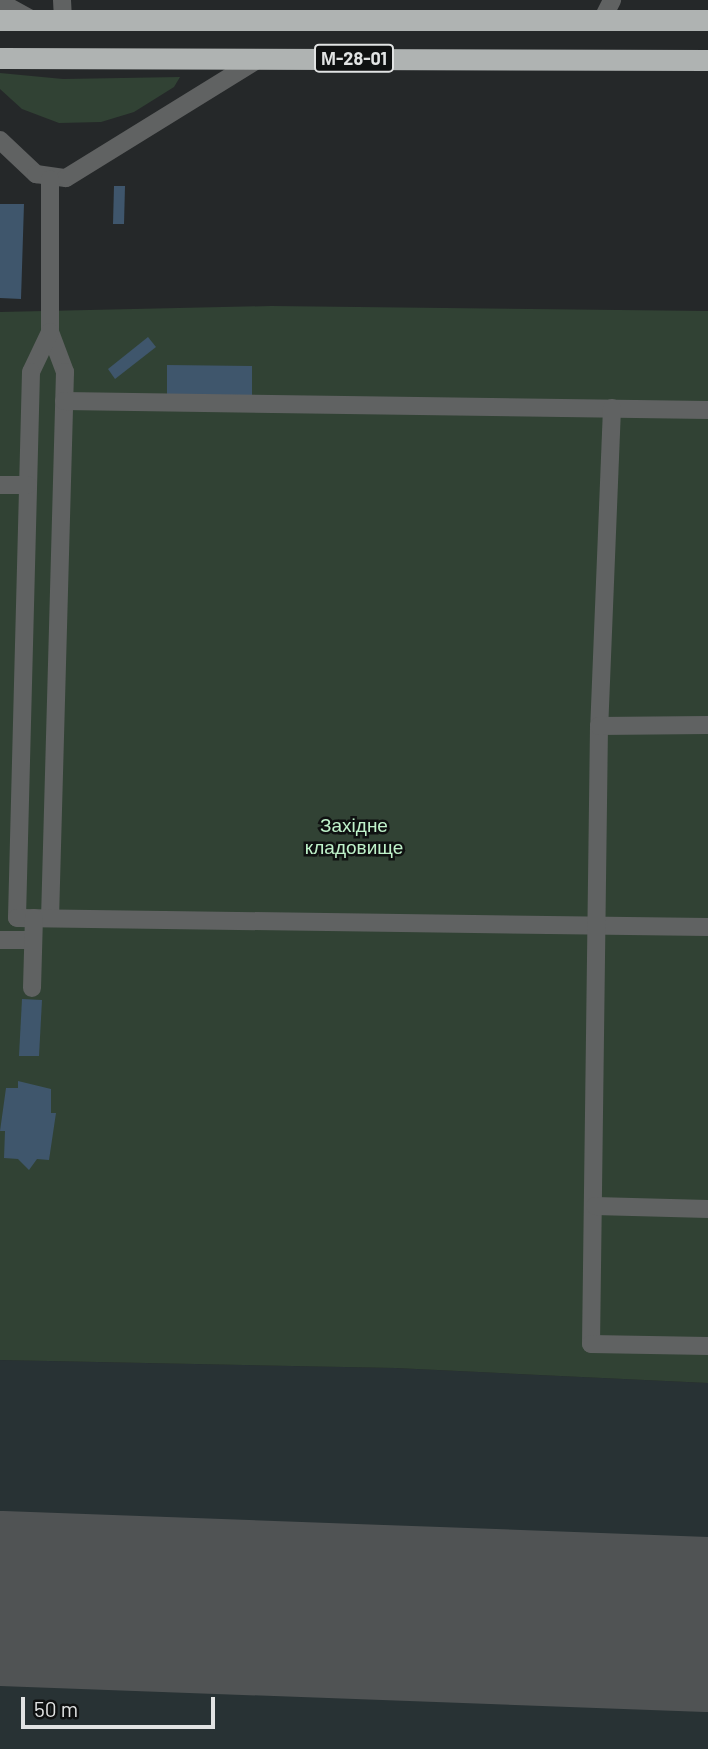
<!DOCTYPE html>
<meta charset="utf-8">
<style>
body{margin:0}
#map{position:relative;width:708px;height:1749px;overflow:hidden;background:#252829;font-family:Barlow,sans-serif}
div>[style]{position:absolute}
.built>*{inset:0;background:#283234}
.green>*{inset:0;background:#314234}
.runway>*{height:175px;margin:-87.5px;padding:0 87.5px;transform-origin:87.5px;border-radius:87.5px;background:#505354}
.building>*{inset:0;background:#3f566c}
.minor>*{height:18px;margin:-9px;padding:0 9px;transform-origin:9px;border-radius:9px;background:#606262}
.highway>*{height:21px;margin:-10.5px;padding:0 10.5px;transform-origin:10.5px;border-radius:10.5px;background:#afb3b2}
span{translate:-50% -50%;white-space:nowrap;text-align:center;line-height:1.15;-webkit-text-stroke:5px #0f1111;paint-order:stroke}
.shield-label span{padding:2px 5px;background:#0f1111;border:2px solid;border-radius:5px;-webkit-text-stroke-width:0}
.shield-label{font-size:18px;color:#e1e3e3;font-weight:700}
.park-label{font-size:19px;color:#bff2ca}
.scale{position:absolute;left:21px;top:1697px;width:194px;height:32px;box-sizing:border-box;border:4px solid #e1e3e3;border-top:0;padding-left:9px;font-size:21px;line-height:24px;white-space:nowrap;color:#e1e3e3;-webkit-text-stroke:5px #0f1111;paint-order:stroke}
</style>
<div id="map">
<div class="built">
<i style="clip-path:polygon(0 1360px,396px 1368px,708px 1383px,708px 1749px,0 1749px)"></i>
</div>
<div class="green">
<i style="clip-path:polygon(0 73px,63px 79px,180px 77px,174px 87px,134px 112px,101px 122px,59px 123px,22px 109px,0 89px)"></i>
<i style="clip-path:polygon(271px 306px,708px 311px,708px 1383px,396px 1368px,0 1360px,0 312px)"></i>
</div>
<div class="runway">
<i style="left:0;top:1598px;width:708px;rotate:2.1deg"></i>
</div>
<div class="building">
<i style="clip-path:polygon(114px 186px,125px 186px,124px 224px,113px 224px)"></i>
<i style="clip-path:polygon(0 204px,24px 204px,21px 299px,0 298px)"></i>
<i style="clip-path:polygon(148px 337px,156px 347px,115px 379px,108px 369px)"></i>
<i style="clip-path:polygon(167px 365px,252px 366px,252px 398px,167px 396px)"></i>
<i style="clip-path:polygon(22px 999px,42px 1000px,39px 1056px,19px 1056px)"></i>
<i style="clip-path:polygon(18px 1081px,51px 1089px,51px 1113px,56px 1113px,49px 1160px,37px 1159px,29px 1170px,18px 1159px,4px 1158px,5px 1131px,0 1131px,6px 1088px,18px 1088px)"></i>
</div>
<div class="minor">
<i style="left:62px;top:0;width:20px;rotate:87deg"></i>
<i style="left:0;top:2px;width:37px;rotate:29deg"></i>
<i style="left:603px;top:18px;width:20px;rotate:-63deg"></i>
<i style="left:0;top:140px;width:50px;rotate:43.4deg"></i>
<i style="left:36px;top:174px;width:30px;rotate:8deg"></i>
<i style="left:66px;top:178px;width:228px;rotate:-31.7deg"></i>
<i style="left:50px;top:179px;width:153px;rotate:90deg"></i>
<i style="left:50px;top:332px;width:43px;rotate:69.4deg"></i>
<i style="left:65px;top:372px;width:546px;rotate:91.57deg"></i>
<i style="left:50px;top:332px;width:44px;rotate:115.4deg"></i>
<i style="left:31px;top:372px;width:546px;rotate:91.47deg"></i>
<i style="left:17px;top:918px;width:691px;rotate:0.75deg"></i>
<i style="left:64px;top:401px;width:644px;rotate:0.8deg"></i>
<i style="left:612px;top:408px;width:318px;rotate:92.3deg"></i>
<i style="left:599px;top:726px;width:618px;rotate:90.74deg"></i>
<i style="left:591px;top:1344px;width:117px;rotate:1deg"></i>
<i style="left:0;top:485px;width:28px"></i>
<i style="left:599px;top:726px;width:109px;rotate:-0.5deg"></i>
<i style="left:0;top:940px;width:33px"></i>
<i style="left:32px;top:988px;width:70px;rotate:-88.4deg"></i>
<i style="left:595px;top:1206px;width:113px;rotate:1.5deg"></i>
</div>
<div class="highway">
<i style="left:0;top:20px;width:708px"></i>
<i style="left:0;top:58px;width:708px;rotate:0.16deg"></i>
</div>
<div class="shield-label">
<span style="left:354px;top:58px">М-28-01</span>
</div>
<div class="park-label">
<span style="left:354px;top:836px">Західне<br>кладовище</span>
</div>
<div class="scale">50 m</div>
</div>
